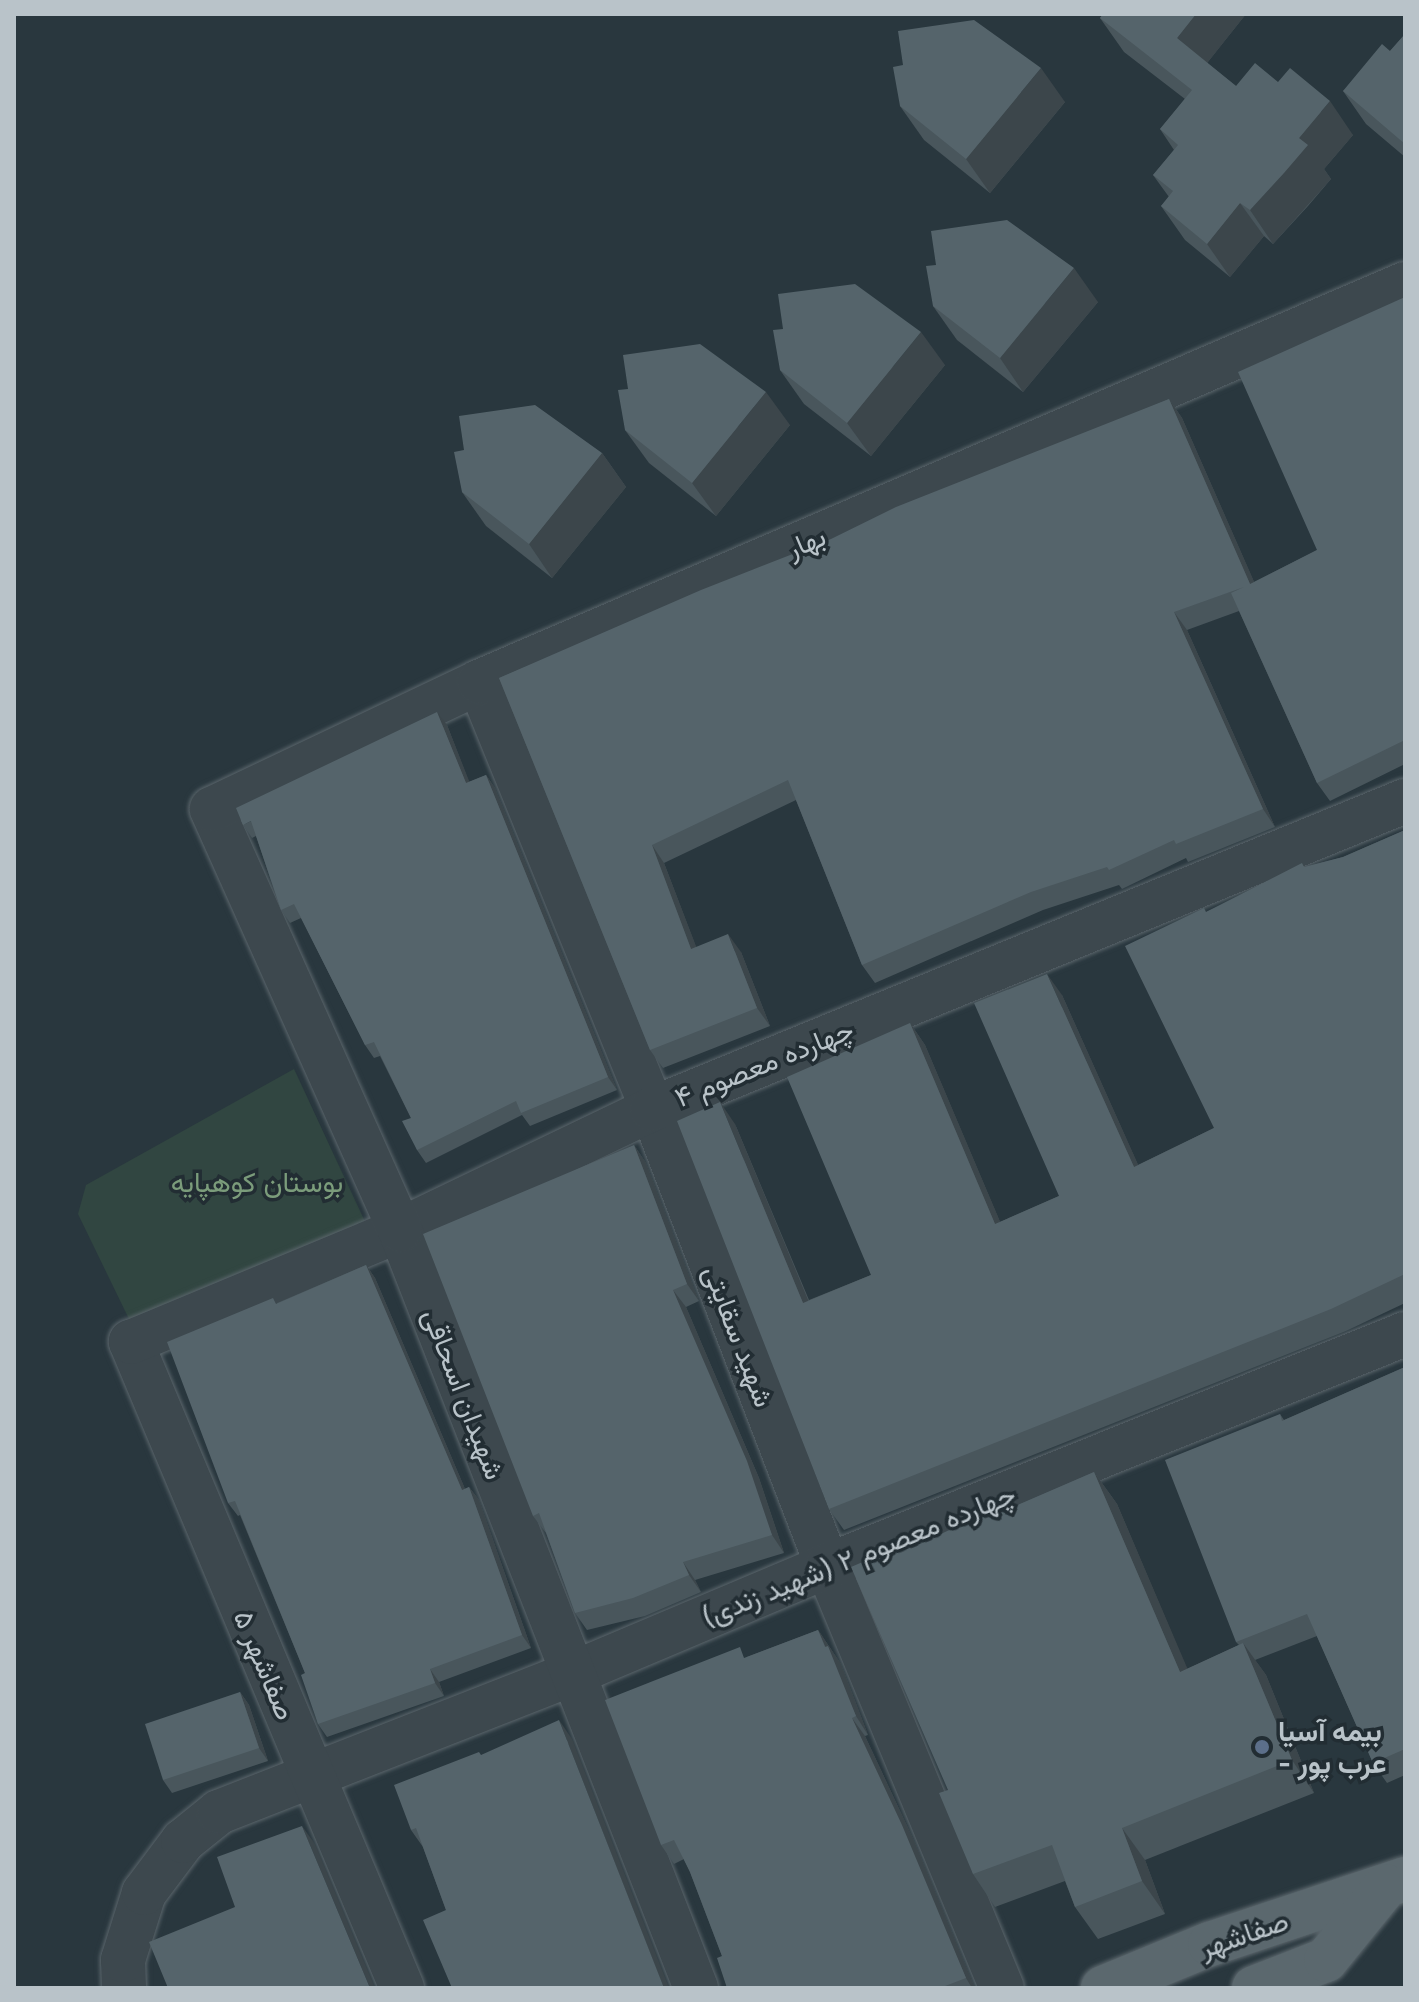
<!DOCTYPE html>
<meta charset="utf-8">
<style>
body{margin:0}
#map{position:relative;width:1419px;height:2002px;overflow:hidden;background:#29373e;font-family:Inter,Vazirmatn,sans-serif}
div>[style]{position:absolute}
.green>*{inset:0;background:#314641}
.roads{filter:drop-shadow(0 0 2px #5b666c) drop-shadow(0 0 2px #5b666c)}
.minor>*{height:44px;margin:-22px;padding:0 22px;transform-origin:22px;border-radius:22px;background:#3d484e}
.major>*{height:44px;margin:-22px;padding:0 22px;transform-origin:22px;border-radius:22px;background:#5b686e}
.wall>*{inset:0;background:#49565c}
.shaded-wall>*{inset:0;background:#3c464b}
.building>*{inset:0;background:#55646b}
.dots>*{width:22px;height:22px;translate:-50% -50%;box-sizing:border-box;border:4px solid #222d33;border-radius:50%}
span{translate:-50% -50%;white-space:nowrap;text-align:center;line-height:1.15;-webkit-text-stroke:7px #222d33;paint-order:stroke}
.street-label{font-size:28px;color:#b9c3c9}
.park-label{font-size:28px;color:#7b9c7b}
.poi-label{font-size:28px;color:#b9c3c9;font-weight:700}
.left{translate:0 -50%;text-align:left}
.frame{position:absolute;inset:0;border:16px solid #b9c3c9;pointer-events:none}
</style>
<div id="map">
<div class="green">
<i style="clip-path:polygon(294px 1069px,367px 1226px,129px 1319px,78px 1214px,86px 1185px)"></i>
</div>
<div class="roads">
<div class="minor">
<i style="left:479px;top:682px;width:461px;rotate:67.9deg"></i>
<i style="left:652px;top:1109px;width:489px;rotate:69deg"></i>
<i style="left:827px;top:1566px;width:457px;rotate:67.5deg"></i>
<i style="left:124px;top:1988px;width:28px;rotate:-92deg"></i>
<i style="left:123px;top:1960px;width:70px;rotate:-72.6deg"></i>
<i style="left:144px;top:1893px;width:65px;rotate:-53.1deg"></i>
<i style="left:183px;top:1841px;width:46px;rotate:-38.9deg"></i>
<i style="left:219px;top:1812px;width:381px;rotate:-21.4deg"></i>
<i style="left:574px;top:1673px;width:275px;rotate:-22.9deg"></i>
<i style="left:827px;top:1566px;width:623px;rotate:-21.87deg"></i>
<i style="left:402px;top:1988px;width:701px;rotate:-112.76deg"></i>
<i style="left:131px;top:1342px;width:291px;rotate:-22.6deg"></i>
<i style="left:400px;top:1230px;width:280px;rotate:-25.6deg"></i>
<i style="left:652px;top:1109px;width:814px;rotate:-22.25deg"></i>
<i style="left:696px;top:1988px;width:814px;rotate:-111.33deg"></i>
<i style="left:400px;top:1230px;width:461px;rotate:-114.1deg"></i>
<i style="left:212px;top:809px;width:296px;rotate:-25.4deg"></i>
<i style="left:479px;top:682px;width:1008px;rotate:-23.26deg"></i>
</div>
<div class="major">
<i style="left:1103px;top:1988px;width:116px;rotate:-22.4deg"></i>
<i style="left:1210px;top:1944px;width:206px;rotate:-18.4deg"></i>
<i style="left:1254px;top:1988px;width:77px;rotate:-21.3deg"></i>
<i style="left:1326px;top:1960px;width:95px;rotate:-51deg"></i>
</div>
</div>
<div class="wall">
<i style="clip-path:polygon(1103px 14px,1246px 14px,1207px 63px,1236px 86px,1278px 82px,1353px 135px,1324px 169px,1331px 179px,1308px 206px,1273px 244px,1264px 236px,1230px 277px,1185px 240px,1161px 206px,1169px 197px,1153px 175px,1174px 150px,1160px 129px,1185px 99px,1124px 52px,1100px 18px)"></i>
<i style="clip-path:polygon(1405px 34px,1405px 157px,1366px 124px,1343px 91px,1390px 51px)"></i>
<i style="clip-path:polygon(903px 65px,1065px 102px,990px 193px,924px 140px,900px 106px)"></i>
<i style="clip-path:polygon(1405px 297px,1405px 764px,1330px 801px,1317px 783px,1239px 611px,1187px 630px,1275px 827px,1188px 862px,1186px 858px,1122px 889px,1119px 885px,1043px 910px,875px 983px,862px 965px,796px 800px,664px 863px,696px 947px,741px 952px,770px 1026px,663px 1068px,650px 1050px,499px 678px,1169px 399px,1182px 418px,1254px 582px,1317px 550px)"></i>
<i style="clip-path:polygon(1098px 302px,1023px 392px,957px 340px,933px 306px)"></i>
<i style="clip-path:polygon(945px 365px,871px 456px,804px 404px,780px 370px)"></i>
<i style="clip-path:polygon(790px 425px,716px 516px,649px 463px,625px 430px)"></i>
<i style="clip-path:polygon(602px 453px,626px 487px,552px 578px,486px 526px,462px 492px)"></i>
<i style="clip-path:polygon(447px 725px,469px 782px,486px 775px,495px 788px,617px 1090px,530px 1126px,522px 1115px,426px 1163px,417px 1150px,411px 1118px,380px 1056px,374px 1058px,365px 1045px,301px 918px,290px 923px,281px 910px,256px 836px,252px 838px,243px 825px)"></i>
<i style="clip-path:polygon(1405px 830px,1405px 1303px,1346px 1331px,844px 1530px,829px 1509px,735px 1124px,809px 1300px,871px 1275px,910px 1023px,925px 1045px,1000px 1222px,1059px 1196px,1062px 995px,1138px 1165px,1214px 1128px,1206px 912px,1305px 867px,1343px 857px)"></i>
<i style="clip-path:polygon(634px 1145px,646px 1163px,699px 1301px,686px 1307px,759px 1478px,784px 1553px,695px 1580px,701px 1592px,645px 1616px,587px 1630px,575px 1613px,546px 1533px,533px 1516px)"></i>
<i style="clip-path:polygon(366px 1265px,375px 1278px,465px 1489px,469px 1487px,479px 1500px,531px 1648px,439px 1682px,444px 1696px,327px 1737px,318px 1724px,305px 1673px,240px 1515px,238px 1516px,228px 1503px,277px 1303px)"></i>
<i style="clip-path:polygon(1405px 1367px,1405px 1775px,1387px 1783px,1373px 1763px,1317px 1636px,1255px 1660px,1266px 1675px,1314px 1793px,1145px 1860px,1165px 1914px,1098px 1939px,1075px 1907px,1065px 1881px,995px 1907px,973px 1874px,948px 1790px,923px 1536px,927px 1541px,1000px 1513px,1094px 1472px,1117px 1504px,1187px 1669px,1239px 1645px,1236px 1642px,1280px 1414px,1284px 1420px)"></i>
<i style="clip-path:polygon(818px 1630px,841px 1664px,868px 1735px,865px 1736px,915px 1843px,975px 1988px,727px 1988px,722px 1956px,690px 1872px,684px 1859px,674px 1864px,661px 1845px,747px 1657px)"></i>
<i style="clip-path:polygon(240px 1692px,249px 1705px,268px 1761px,172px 1793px,163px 1780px)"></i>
<i style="clip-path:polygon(572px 1739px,446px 1910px,423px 1847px,411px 1830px,482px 1755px)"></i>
</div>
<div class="shaded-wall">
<i style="clip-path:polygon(1196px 14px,1246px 14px,1200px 72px,1177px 38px)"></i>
<i style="clip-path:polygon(1041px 68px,1065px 102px,990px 193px,966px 159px)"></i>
<i style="clip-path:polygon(1330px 101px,1353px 135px,1324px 169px,1331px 179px,1273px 244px,1250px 210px,1299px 138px)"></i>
<i style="clip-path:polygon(1240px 203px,1264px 236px,1230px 277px,1207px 244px)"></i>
<i style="clip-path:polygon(1074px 268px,1098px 302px,1023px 392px,1000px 358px)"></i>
<i style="clip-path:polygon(921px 332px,945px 365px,871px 456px,847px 423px)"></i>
<i style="clip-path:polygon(766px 392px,790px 425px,716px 516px,692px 483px)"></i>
<i style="clip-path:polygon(1169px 399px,1182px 418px,1263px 602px,1250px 584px)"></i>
<i style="clip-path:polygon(602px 453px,626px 487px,552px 578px,529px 544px)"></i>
<i style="clip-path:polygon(1174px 612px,1187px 630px,1275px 827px,1263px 809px)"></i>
<i style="clip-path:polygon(437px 712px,447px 725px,475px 796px,466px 783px)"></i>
<i style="clip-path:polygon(486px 775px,495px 788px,617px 1090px,608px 1077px)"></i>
<i style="clip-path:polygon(652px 845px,664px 863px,704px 967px,691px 949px)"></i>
<i style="clip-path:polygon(728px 934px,741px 952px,770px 1026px,757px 1008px)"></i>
<i style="clip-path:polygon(1047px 974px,1062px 995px,1149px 1189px,1134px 1167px)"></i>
<i style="clip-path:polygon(910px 1023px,925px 1045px,1010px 1245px,995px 1224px)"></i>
<i style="clip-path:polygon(720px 1102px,735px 1124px,818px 1324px,803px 1303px)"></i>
<i style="clip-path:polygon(634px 1145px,646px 1163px,699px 1301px,687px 1284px)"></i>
<i style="clip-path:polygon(366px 1265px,375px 1278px,471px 1503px,462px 1490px)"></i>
<i style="clip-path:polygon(673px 1290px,686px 1307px,759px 1478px,784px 1553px,772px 1535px)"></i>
<i style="clip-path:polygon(1094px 1472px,1117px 1504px,1203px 1705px,1180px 1672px)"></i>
<i style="clip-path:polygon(469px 1487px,479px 1500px,531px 1648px,522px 1635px)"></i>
<i style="clip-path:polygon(683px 1562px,695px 1580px,701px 1592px,689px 1575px)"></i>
<i style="clip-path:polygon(818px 1630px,841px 1664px,868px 1735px,856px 1716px)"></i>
<i style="clip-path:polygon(1243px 1643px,1266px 1675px,1314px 1793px,1292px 1760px)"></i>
<i style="clip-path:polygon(430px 1669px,439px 1682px,444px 1696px,435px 1683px)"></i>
<i style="clip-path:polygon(240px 1692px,249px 1705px,268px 1761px,259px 1748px)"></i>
<i style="clip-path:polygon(852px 1718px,865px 1736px,915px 1843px,975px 1988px,972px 1988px,966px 1978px)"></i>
<i style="clip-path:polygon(559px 1720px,572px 1739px,669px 1988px,664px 1988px,660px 1979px)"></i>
<i style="clip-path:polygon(302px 1826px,315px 1844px,375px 1988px,370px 1988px)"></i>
<i style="clip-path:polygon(1122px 1828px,1145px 1860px,1165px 1914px,1142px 1881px)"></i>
</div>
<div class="building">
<i style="clip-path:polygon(1103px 14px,1196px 14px,1177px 38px,1236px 86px,1255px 63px,1278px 82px,1290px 68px,1330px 101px,1299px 138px,1308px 145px,1284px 173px,1250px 210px,1240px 203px,1207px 244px,1161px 206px,1173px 191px,1153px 175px,1178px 145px,1160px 129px,1192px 90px,1100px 18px)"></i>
<i style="clip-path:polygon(974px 20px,1041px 68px,966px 159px,900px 106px,893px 67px,903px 65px,898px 31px)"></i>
<i style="clip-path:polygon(1405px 34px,1405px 144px,1343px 91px,1382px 44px,1390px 51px)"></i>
<i style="clip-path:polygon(1007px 220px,1074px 268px,1000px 358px,933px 306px,926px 266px,936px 265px,931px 231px)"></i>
<i style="clip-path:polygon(855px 284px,921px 332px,847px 423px,780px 370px,773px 330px,783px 329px,778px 294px)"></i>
<i style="clip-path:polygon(1405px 297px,1405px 740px,1317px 783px,1231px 593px,1244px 587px,1174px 612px,1263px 809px,1176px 844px,1174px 840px,1109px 870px,1107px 867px,1031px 892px,862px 965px,788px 780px,652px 845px,691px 949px,728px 934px,757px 1008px,650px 1050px,499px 678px,701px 590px,831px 539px,896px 507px,1169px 399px,1250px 584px,1317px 550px,1238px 372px)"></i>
<i style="clip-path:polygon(700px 344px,766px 392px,692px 483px,625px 430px,618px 390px,628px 389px,623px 355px)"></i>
<i style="clip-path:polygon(535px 405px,602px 453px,529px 544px,462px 492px,454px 452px,464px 450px,459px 416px)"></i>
<i style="clip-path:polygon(437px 712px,466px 783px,486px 775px,608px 1077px,521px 1113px,516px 1101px,417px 1150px,402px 1121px,411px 1118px,374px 1042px,365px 1045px,294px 904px,281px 910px,251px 821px,243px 825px,236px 808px)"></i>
<i style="clip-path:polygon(1405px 830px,1405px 1274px,1331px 1309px,829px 1509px,677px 1121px,720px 1102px,803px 1303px,871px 1275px,787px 1077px,910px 1023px,995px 1224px,1059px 1196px,974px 1003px,1047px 974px,1134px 1167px,1214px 1128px,1125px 946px,1204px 908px,1206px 912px,1302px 863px,1304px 867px,1343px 857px)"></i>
<i style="clip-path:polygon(634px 1145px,687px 1284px,673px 1290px,747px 1461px,772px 1535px,683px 1562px,689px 1575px,633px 1598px,575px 1613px,539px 1513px,533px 1516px,423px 1234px)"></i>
<i style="clip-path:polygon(366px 1265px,462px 1490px,469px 1487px,522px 1635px,430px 1669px,435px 1683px,318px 1724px,301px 1675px,305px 1673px,235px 1501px,228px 1503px,167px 1342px,273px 1298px,276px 1304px)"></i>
<i style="clip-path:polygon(1405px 1367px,1405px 1749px,1373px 1763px,1307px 1614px,1236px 1642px,1165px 1460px,1280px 1414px,1282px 1421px)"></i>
<i style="clip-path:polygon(1094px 1472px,1180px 1672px,1243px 1643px,1292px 1760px,1122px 1828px,1142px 1881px,1075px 1907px,1052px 1845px,973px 1874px,939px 1793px,948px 1790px,851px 1567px,923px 1536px,926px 1541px,996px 1508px,999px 1513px)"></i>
<i style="clip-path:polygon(818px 1630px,825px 1647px,828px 1646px,856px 1716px,852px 1718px,902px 1825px,966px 1978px,940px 1988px,727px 1988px,717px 1958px,722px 1956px,690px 1872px,674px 1840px,661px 1845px,605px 1700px,740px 1647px,744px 1658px)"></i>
<i style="clip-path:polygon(240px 1692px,259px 1748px,163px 1780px,145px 1724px)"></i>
<i style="clip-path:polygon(559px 1720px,664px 1988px,452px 1988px,423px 1920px,446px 1910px,416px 1828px,411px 1830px,394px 1785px,479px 1752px,481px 1755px)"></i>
<i style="clip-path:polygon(302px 1826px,370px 1988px,168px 1988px,149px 1942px,235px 1907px,217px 1857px)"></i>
</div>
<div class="dots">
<i style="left:1262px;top:1747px;background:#5c6f8a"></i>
</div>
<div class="street-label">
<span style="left:806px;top:542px;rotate:-23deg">بهار</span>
<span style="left:764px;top:1063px;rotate:-22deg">چهارده معصوم ۴</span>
<span style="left:739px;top:1336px;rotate:69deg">شهید سقایتی</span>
<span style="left:464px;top:1394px;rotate:69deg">شهیدان اسحاقی</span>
<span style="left:858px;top:1555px;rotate:-22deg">چهارده معصوم ۲ (شهید زندی)</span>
<span style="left:265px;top:1665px;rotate:67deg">صفاشهر ۵</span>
<span style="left:1244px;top:1934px;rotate:-19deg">صفاشهر</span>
</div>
<div class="park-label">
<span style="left:257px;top:1182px">بوستان کوهپایه</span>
</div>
<div class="poi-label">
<span class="left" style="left:1278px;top:1747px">بیمه آسیا<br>- عرب پور</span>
</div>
<div class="frame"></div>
</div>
